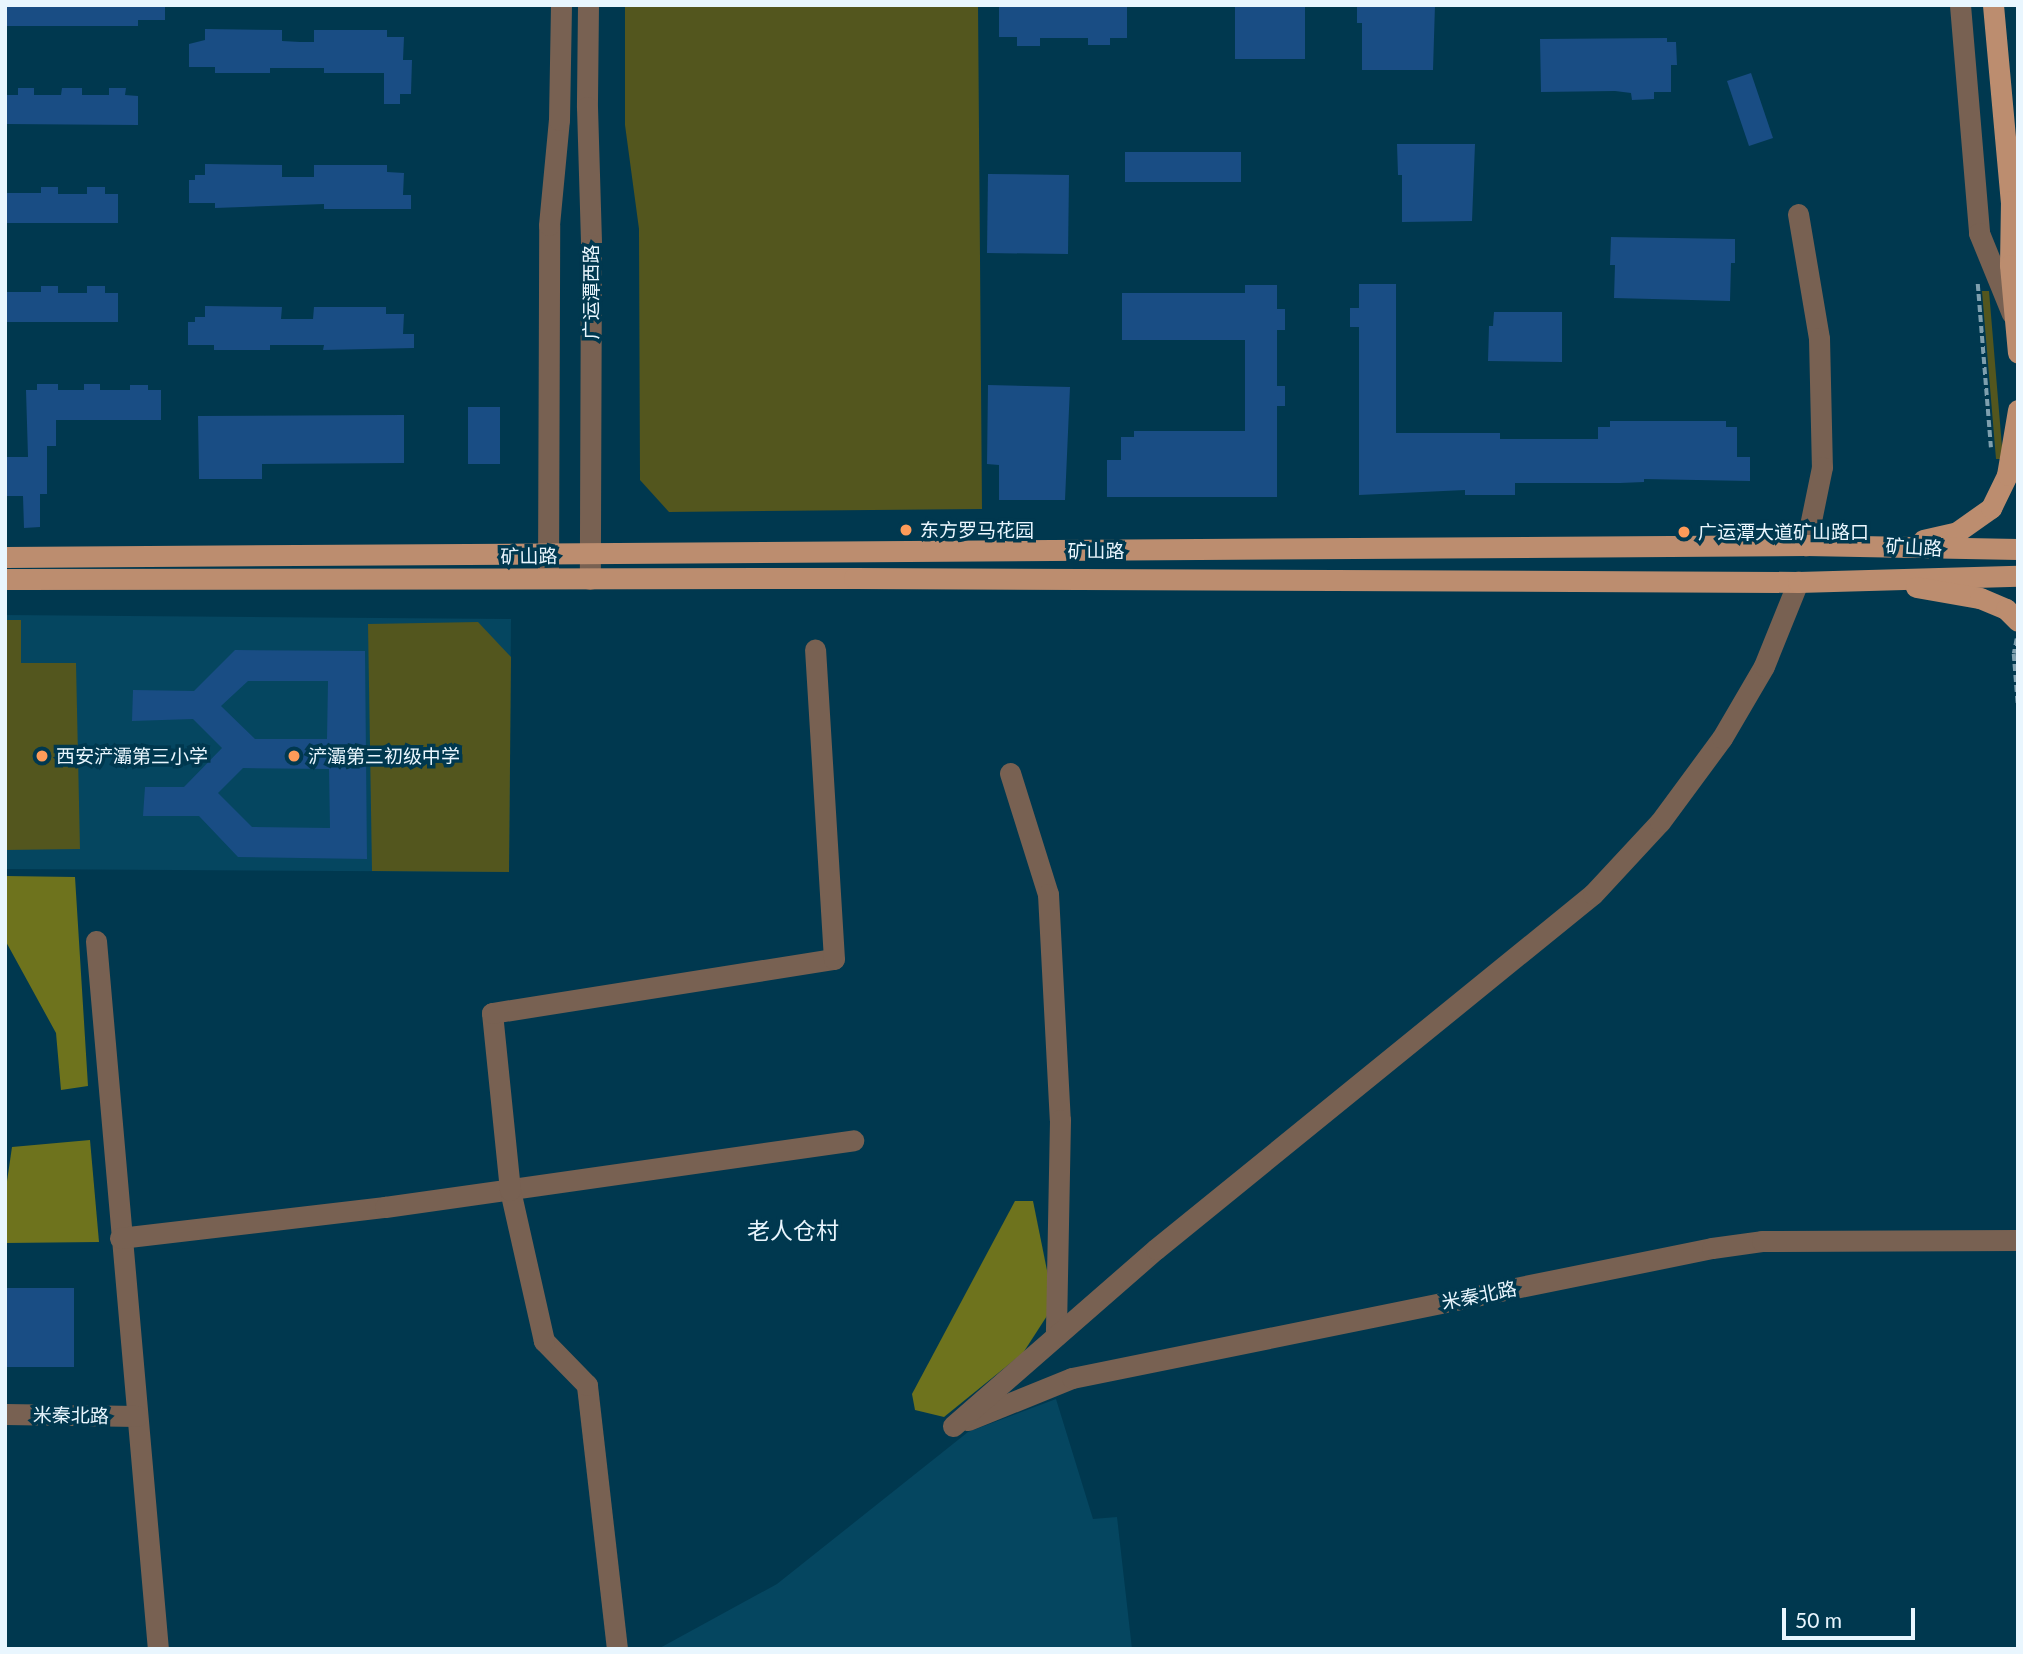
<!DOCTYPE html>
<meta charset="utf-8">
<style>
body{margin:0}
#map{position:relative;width:2023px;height:1654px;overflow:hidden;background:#00384f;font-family:Lato,"Noto Sans SC",sans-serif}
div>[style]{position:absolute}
.built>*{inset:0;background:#054660}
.green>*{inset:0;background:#53561e}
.forest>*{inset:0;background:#6e731d}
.building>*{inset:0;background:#194d84}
.path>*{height:3.5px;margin-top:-1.75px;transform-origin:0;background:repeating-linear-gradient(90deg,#7e9fae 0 7px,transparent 0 10.5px)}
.minor>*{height:21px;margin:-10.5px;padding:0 10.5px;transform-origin:10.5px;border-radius:10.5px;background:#786152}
.major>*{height:21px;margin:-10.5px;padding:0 10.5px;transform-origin:10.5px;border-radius:10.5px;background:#bc8d6f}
.dots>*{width:19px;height:19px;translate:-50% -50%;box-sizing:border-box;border:4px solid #00384f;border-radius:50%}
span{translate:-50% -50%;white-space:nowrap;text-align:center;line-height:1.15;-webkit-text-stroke:7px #00384f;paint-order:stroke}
.street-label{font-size:19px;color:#e9f6fe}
.poi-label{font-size:19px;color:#e9f6fe}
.left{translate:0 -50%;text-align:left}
.quarter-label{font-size:23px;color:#e9f6fe}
.frame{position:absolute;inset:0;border:7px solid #e9f6fe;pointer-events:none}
.scale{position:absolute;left:1782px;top:1608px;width:133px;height:32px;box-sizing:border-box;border:4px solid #e9f6fe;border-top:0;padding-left:9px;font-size:21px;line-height:24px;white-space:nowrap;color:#e9f6fe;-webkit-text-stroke:5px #00384f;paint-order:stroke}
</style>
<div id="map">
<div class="built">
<i style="clip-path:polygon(5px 615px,511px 619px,509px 872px,5px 869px)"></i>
<i style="clip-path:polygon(1056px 1399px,1093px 1519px,1117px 1517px,1132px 1649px,658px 1649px,777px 1584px,968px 1432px)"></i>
</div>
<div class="green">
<i style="clip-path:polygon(625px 5px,978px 5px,982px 509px,669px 512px,640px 480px,639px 229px,625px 125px)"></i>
<i style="clip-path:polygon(1982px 291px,1989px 291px,2003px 459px,1996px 459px)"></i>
<i style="clip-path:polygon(5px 620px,21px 620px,21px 663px,76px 663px,80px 849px,5px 850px)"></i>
<i style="clip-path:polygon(478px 622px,511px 657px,509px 872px,372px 871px,368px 624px)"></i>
</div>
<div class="forest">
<i style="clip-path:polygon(5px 876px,75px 877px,88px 1086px,61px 1090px,56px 1033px,5px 940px)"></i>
<i style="clip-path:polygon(90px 1140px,99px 1242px,5px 1243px,5px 1195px,12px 1147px)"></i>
<i style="clip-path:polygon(1015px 1201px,1033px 1201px,1054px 1305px,1023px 1353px,944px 1417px,915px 1410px,912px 1394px)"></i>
</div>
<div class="building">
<i style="clip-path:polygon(5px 5px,165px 5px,165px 20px,138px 20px,138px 26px,5px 26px)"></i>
<i style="clip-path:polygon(999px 5px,1127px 5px,1127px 38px,1110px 38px,1110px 45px,1088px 45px,1088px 38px,1040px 38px,1040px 46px,1017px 46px,1017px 37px,999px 37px)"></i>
<i style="clip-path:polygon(1235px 5px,1305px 5px,1305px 59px,1235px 59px)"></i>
<i style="clip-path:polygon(1357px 5px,1435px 5px,1433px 70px,1362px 70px,1362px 23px,1357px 23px)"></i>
<i style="clip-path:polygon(205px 29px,282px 30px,282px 41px,300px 42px,314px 42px,314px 30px,387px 30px,387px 37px,404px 37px,403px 60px,412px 60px,411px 94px,400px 94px,400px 104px,384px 104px,384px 73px,324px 73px,324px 68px,270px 68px,270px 73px,215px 73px,215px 67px,189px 67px,189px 44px,205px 40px)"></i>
<i style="clip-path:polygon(1667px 38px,1667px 42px,1676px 42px,1677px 65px,1671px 65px,1671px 92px,1654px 92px,1654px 99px,1632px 100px,1631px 93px,1615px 91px,1541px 92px,1540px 39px)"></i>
<i style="clip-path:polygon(1751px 73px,1773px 138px,1749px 146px,1727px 81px)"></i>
<i style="clip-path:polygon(18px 88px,34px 88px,34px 95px,61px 95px,62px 88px,82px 88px,82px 95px,109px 95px,109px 88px,126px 88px,125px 95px,138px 96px,138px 125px,5px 124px,5px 95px,18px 95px)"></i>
<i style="clip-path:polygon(1397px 144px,1475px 144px,1472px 221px,1402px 222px,1402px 175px,1398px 175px)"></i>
<i style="clip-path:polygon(1125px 152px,1241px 152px,1241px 182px,1125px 182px)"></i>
<i style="clip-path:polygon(205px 164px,282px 165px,282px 177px,314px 177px,314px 165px,387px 165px,387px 172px,404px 173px,403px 195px,411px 195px,411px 209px,324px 209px,324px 204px,215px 208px,215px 203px,189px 203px,189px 180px,195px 180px,195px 175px,205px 175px)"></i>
<i style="clip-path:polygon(988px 174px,1069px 175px,1068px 254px,987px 253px)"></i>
<i style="clip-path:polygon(41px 187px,58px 187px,58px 194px,87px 194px,87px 187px,105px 187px,105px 194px,118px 194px,118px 223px,5px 223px,5px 193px,41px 193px)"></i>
<i style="clip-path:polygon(1611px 237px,1735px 239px,1735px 263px,1731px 263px,1730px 301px,1614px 298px,1615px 265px,1610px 265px)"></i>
<i style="clip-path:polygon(1359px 284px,1396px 284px,1396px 433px,1500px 433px,1500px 439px,1598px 439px,1598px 427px,1610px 427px,1610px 421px,1726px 421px,1726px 427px,1737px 427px,1737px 457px,1750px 457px,1750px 481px,1644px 479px,1644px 482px,1620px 483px,1515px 483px,1515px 495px,1465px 495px,1465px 490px,1359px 495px,1359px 327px,1350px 327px,1350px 308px,1359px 308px)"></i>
<i style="clip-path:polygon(1245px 285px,1277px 285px,1277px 309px,1285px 309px,1285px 330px,1277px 330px,1277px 386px,1285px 386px,1285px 406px,1277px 406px,1277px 497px,1107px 497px,1107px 460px,1121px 460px,1121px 437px,1134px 437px,1134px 431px,1245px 431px,1245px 340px,1122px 340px,1122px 293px,1245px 293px)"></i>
<i style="clip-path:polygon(41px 286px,58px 286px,58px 293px,87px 293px,87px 286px,105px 286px,105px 293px,118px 293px,118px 322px,5px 322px,5px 292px,41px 292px)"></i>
<i style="clip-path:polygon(205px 306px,282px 307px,281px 319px,313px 319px,314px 307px,386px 307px,386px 314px,404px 314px,403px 334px,414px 334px,414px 348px,323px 350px,324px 345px,270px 345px,270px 350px,214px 350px,214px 345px,188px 345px,188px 322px,195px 322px,195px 317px,205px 317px)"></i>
<i style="clip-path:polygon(1494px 312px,1562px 312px,1562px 362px,1488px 361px,1489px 326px,1493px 326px)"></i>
<i style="clip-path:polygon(37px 384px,58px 384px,58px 390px,84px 390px,84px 384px,100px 384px,100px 390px,130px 390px,130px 385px,148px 385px,148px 390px,161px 390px,161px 420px,56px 420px,56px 446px,47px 446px,47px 494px,40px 494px,40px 527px,24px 528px,23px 496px,5px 496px,5px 457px,28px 457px,26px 390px,37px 390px)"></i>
<i style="clip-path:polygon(988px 385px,1070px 387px,1065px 500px,999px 500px,999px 465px,987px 464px)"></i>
<i style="clip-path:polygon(468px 407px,500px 407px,500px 464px,468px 464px)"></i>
<i style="clip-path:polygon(404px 415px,404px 463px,262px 464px,262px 479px,199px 479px,198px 416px)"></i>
<i style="clip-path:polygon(evenodd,235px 650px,365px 651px,367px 859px,238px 857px,199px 816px,143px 816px,145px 787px,184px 787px,222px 748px,193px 719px,132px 721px,133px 690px,194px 691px,235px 650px,248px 681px,328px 681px,327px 739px,255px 739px,221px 706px,248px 681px,235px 650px,243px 768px,329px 769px,330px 828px,252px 827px,218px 793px,243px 768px)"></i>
<i style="clip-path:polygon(5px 1288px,74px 1288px,74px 1367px,5px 1367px)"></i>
</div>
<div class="path">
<i style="left:1978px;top:284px;width:164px;rotate:85.4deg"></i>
<i style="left:2017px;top:639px;width:15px;rotate:101deg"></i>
<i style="left:2014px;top:654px;width:51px;rotate:85.5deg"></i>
</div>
<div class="minor">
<i style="left:588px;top:5px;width:102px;rotate:90.6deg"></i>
<i style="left:587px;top:107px;width:138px;rotate:88.3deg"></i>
<i style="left:591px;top:245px;width:334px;rotate:90.2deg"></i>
<i style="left:1960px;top:5px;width:229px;rotate:85.2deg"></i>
<i style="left:1979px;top:233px;width:87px;rotate:67.8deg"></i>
<i style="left:1798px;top:214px;width:126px;rotate:80.4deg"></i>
<i style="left:1819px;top:338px;width:129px;rotate:88.7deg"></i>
<i style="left:1822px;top:467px;width:80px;rotate:101.6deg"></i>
<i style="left:548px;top:578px;width:353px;rotate:-89.8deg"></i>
<i style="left:549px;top:225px;width:105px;rotate:-84.6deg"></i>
<i style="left:559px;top:120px;width:115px;rotate:-89deg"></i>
<i style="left:1010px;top:773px;width:127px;rotate:72.6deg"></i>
<i style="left:1048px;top:894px;width:226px;rotate:87deg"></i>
<i style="left:1060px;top:1120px;width:216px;rotate:91.1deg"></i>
<i style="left:96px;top:941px;width:711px;rotate:85deg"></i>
<i style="left:120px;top:1238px;width:267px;rotate:-6.7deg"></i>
<i style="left:385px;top:1207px;width:473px;rotate:-8.1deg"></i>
<i style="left:5px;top:1414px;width:132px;rotate:0.9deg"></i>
<i style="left:968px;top:1420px;width:112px;rotate:-22deg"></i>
<i style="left:1072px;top:1378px;width:653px;rotate:-11.48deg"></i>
<i style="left:1712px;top:1248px;width:50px;rotate:-8deg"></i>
<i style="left:1762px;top:1241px;width:256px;rotate:-0.2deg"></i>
<i style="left:953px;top:1426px;width:269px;rotate:-41.1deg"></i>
<i style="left:1156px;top:1249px;width:563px;rotate:-39.09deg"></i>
<i style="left:1593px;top:894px;width:98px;rotate:-47.1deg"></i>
<i style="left:1660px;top:822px;width:104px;rotate:-53.6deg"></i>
<i style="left:1722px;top:738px;width:83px;rotate:-59.7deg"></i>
<i style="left:1764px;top:666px;width:91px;rotate:-68deg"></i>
<i style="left:617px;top:1649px;width:266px;rotate:-96.5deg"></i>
<i style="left:587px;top:1385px;width:62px;rotate:-134.3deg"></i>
<i style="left:544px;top:1341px;width:155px;rotate:-102.7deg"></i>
<i style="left:510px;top:1190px;width:178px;rotate:-95.8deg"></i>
<i style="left:492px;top:1013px;width:346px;rotate:-9deg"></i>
<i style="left:834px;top:959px;width:310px;rotate:-93.5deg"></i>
</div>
<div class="major">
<i style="left:1993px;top:5px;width:197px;rotate:84.8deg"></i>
<i style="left:2011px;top:201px;width:64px;rotate:90.9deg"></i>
<i style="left:2010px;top:265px;width:88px;rotate:84.8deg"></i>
<i style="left:1923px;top:540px;width:35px;rotate:-13deg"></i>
<i style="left:1957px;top:532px;width:42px;rotate:-35.2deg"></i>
<i style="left:1991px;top:508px;width:37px;rotate:-64deg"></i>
<i style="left:2007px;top:475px;width:66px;rotate:-80.4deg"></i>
<i style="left:5px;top:557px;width:1801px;rotate:-0.38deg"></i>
<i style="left:1806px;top:545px;width:212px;rotate:1.1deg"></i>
<i style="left:5px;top:579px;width:849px;rotate:-0.07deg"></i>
<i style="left:854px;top:578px;width:944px;rotate:0.24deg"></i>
<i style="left:1798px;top:582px;width:220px;rotate:-1.6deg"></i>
<i style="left:1916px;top:587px;width:65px;rotate:9.8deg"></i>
<i style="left:1980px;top:598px;width:28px;rotate:23deg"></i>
<i style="left:2006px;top:609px;width:17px;rotate:45deg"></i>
</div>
<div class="dots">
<i style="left:906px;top:530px;background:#fe9b59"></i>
<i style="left:1684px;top:532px;background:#fe9b59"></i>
<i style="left:42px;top:756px;background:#fe9b59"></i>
<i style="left:294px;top:756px;background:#fe9b59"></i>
</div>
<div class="street-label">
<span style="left:591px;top:292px;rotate:-90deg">广运潭西路</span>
<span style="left:1914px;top:547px;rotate:3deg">矿山路</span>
<span style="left:1096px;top:551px">矿山路</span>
<span style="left:529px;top:556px;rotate:-1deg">矿山路</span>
<span style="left:1479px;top:1295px;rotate:-11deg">米秦北路</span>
<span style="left:71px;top:1415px;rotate:1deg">米秦北路</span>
</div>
<div class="poi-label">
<span class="left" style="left:920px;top:530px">东方罗马花园</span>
<span class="left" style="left:1698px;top:532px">广运潭大道矿山路口</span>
<span class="left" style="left:56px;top:756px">西安浐灞第三小学</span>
<span class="left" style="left:308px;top:756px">浐灞第三初级中学</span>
</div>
<div class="quarter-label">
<span style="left:793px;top:1230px">老人仓村</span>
</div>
<div class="frame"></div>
<div class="scale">50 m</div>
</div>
